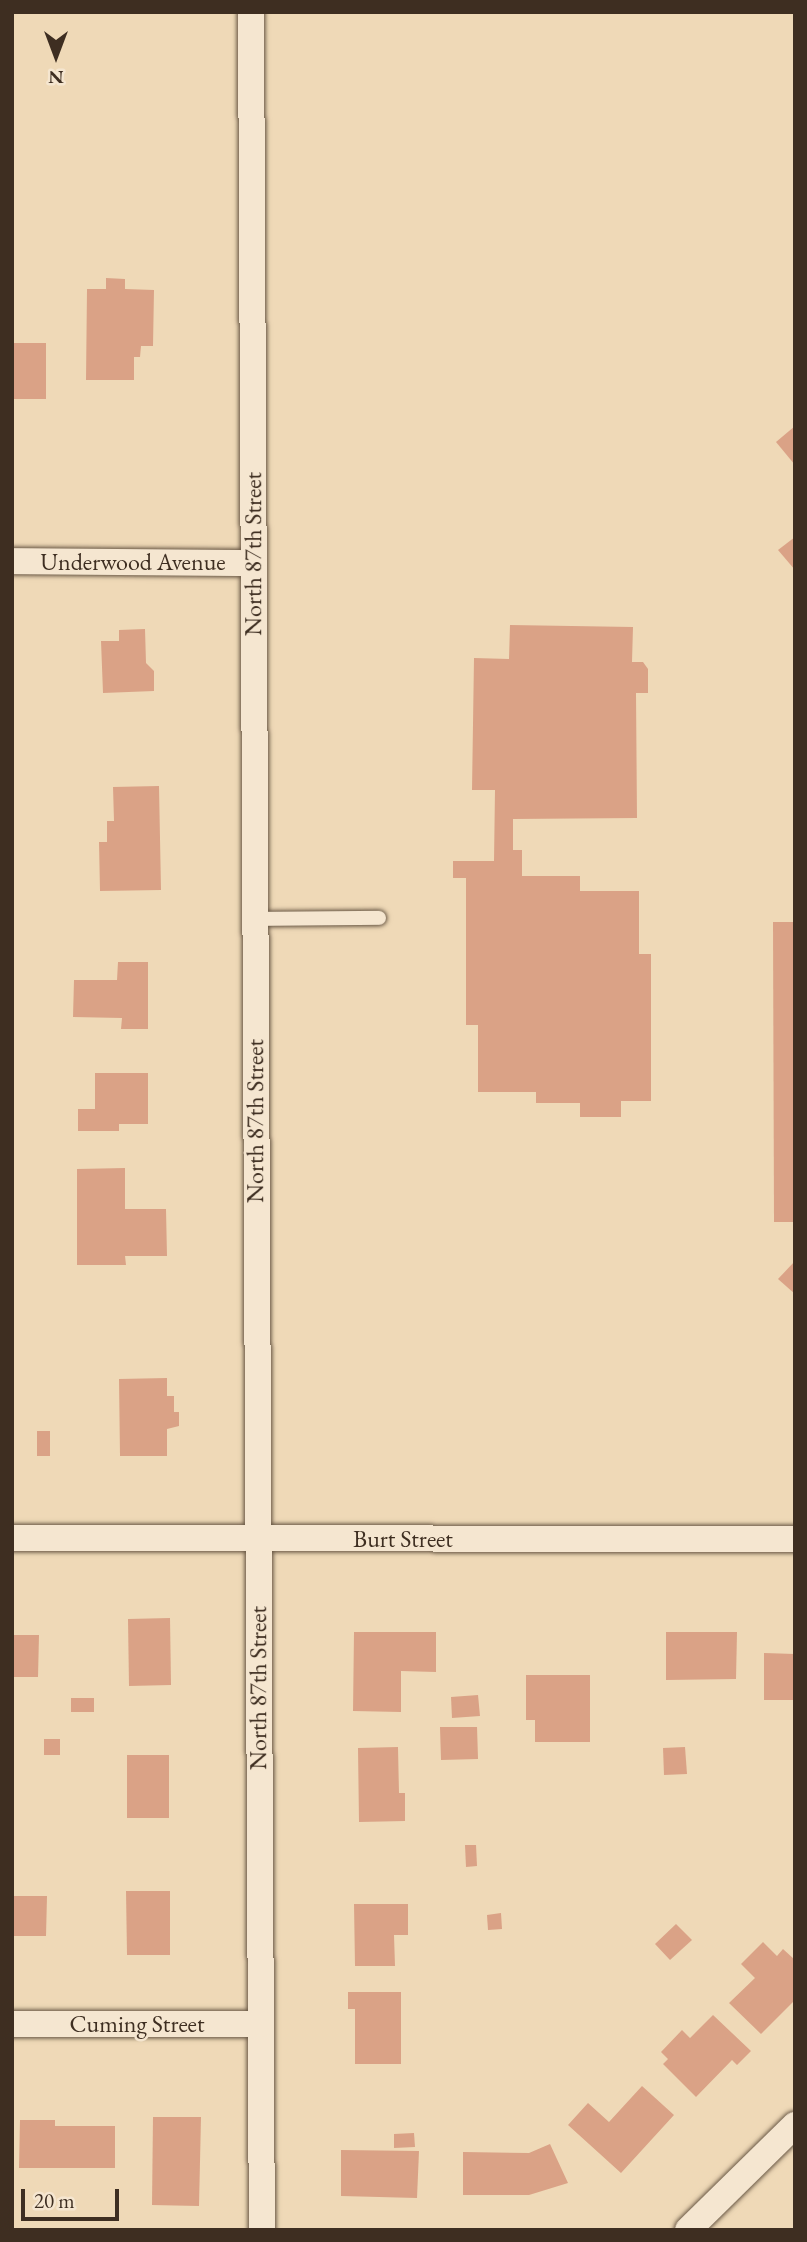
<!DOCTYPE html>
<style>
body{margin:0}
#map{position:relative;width:807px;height:2242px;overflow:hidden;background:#efd9b7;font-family:"EB Garamond",serif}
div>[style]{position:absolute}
.building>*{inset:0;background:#daa286}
.roads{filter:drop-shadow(0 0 2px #6a5946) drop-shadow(0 0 2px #6a5946)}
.service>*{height:14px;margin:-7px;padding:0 7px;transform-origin:7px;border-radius:7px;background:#f5e6d0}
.minor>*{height:26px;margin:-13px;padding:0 13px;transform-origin:13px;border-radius:13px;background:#f5e6d0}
span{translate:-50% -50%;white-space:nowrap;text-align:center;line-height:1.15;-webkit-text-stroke:5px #f5e6d0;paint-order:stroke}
.street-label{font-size:24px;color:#3e2e21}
.frame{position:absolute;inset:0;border:14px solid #3e2e21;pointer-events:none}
.north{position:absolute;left:21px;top:21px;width:70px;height:70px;-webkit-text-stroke:5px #f5e6d0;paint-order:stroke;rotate:180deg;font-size:19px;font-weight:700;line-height:28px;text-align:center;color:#3e2e21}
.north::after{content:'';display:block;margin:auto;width:24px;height:32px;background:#3e2e21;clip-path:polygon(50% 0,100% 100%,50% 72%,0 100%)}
.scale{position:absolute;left:21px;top:2189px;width:98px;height:32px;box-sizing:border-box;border:4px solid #3e2e21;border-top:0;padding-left:9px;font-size:21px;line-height:24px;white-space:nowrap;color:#3e2e21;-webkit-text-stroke:5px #f5e6d0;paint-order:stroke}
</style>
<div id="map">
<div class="building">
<i style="clip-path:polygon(106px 278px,125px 279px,125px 289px,154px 290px,153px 346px,141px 346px,140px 357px,134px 357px,134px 380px,86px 380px,87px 289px,106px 289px)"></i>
<i style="clip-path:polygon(12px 343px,46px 343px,46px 399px,12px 399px)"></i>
<i style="clip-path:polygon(795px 426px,795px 465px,776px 442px)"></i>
<i style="clip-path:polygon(795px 537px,795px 570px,778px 550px)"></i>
<i style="clip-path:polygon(510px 625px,633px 627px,632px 662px,643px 662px,648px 669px,648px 693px,636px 693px,637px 818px,513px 819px,513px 850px,522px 850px,522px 876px,580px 876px,580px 891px,639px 891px,639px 954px,651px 954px,651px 1101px,621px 1101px,621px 1117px,580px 1117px,580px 1103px,536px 1103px,536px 1092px,478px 1092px,478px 1025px,466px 1025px,466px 878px,453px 878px,453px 861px,494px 861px,495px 790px,472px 790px,474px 658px,509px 659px)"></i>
<i style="clip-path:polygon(145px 629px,146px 663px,154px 671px,154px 691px,103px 693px,101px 641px,119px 641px,119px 630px)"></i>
<i style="clip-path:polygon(159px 786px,161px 890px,100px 891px,99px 842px,107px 842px,107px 821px,114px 821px,113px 787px)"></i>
<i style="clip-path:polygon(773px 922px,795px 922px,795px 1222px,774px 1222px)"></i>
<i style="clip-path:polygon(118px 962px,148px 962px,148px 1029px,121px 1029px,122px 1018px,73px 1017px,74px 980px,117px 980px)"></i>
<i style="clip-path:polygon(95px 1073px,148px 1073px,148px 1124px,119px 1124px,119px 1131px,78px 1131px,78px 1109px,95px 1109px)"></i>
<i style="clip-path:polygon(125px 1168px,125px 1209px,166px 1209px,167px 1256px,125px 1256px,126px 1265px,77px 1265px,77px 1169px)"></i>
<i style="clip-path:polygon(795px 1261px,795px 1294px,778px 1279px)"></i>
<i style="clip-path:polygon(167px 1378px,167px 1396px,174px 1396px,174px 1412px,179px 1412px,179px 1426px,167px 1429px,167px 1456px,120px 1456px,119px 1379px)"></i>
<i style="clip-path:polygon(37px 1431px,50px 1431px,50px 1456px,37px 1456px)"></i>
<i style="clip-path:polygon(170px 1618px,171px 1685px,129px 1686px,128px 1619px)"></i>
<i style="clip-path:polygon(354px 1632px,436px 1632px,436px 1672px,401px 1671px,401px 1712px,353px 1711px)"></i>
<i style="clip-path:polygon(666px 1632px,737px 1632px,736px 1679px,666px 1680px)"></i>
<i style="clip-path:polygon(12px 1635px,39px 1635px,38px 1677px,12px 1677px)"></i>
<i style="clip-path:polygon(764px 1653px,795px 1654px,795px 1700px,764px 1700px)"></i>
<i style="clip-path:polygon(526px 1675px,590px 1675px,590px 1742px,535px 1742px,535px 1720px,526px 1720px)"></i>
<i style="clip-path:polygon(478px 1695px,480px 1716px,452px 1718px,451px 1697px)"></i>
<i style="clip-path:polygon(71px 1698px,94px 1698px,94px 1712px,71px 1712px)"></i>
<i style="clip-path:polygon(440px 1727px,477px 1727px,478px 1759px,441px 1760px)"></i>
<i style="clip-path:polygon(44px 1739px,60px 1739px,60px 1755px,44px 1755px)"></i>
<i style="clip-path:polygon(398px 1747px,399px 1793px,405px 1793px,405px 1821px,359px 1822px,358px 1748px)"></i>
<i style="clip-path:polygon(685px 1747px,687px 1774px,664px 1775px,663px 1748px)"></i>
<i style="clip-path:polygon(127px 1755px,169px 1755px,169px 1818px,127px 1818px)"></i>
<i style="clip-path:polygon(465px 1845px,476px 1845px,477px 1866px,466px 1867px)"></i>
<i style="clip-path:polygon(126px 1891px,170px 1891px,170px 1955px,127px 1955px)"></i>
<i style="clip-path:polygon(12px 1896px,47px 1896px,46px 1936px,12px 1936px)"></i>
<i style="clip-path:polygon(354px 1904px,408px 1904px,408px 1935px,394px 1935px,395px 1966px,355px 1966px)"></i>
<i style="clip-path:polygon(501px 1913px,502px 1929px,488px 1930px,487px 1915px)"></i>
<i style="clip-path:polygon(676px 1924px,692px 1940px,670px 1960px,655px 1944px)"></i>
<i style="clip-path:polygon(763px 1942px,777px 1956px,783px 1949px,795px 1960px,795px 2000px,761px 2034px,729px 2003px,755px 1978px,741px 1964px)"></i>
<i style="clip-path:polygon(348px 1992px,401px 1992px,401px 2064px,355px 2064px,355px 2009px,348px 2009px)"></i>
<i style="clip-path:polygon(713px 2015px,751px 2051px,737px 2065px,732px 2060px,696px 2097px,663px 2064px,668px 2059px,661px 2052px,682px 2030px,690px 2038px)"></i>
<i style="clip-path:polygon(642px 2086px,674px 2115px,621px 2173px,568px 2125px,588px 2103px,609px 2122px)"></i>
<i style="clip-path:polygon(153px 2117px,201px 2117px,199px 2206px,152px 2205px)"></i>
<i style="clip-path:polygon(20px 2120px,55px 2120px,55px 2126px,115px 2126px,115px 2168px,19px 2168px)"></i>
<i style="clip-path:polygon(414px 2133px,415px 2147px,394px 2148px,394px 2134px)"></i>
<i style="clip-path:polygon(550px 2144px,568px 2183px,529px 2195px,463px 2195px,463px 2152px,529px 2153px)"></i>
<i style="clip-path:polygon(341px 2150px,419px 2151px,417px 2198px,341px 2196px)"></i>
</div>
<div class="roads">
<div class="service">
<i style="left:254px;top:919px;width:125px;rotate:-0.5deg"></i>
</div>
<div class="minor">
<i style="left:251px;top:12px;width:2218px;rotate:89.72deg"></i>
<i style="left:12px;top:561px;width:241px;rotate:0.5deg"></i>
<i style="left:12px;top:1538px;width:783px;rotate:0.07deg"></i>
<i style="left:12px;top:2024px;width:249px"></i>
<i style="left:688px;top:2230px;width:150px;rotate:-44.5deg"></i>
</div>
</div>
<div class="street-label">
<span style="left:253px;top:554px;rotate:-90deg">North 87th Street</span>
<span style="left:133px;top:562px">Underwood Avenue</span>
<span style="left:255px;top:1121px;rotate:-90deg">North 87th Street</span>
<span style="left:403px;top:1539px">Burt Street</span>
<span style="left:258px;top:1688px;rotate:-90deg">North 87th Street</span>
<span style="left:137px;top:2024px">Cuming Street</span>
</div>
<div class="frame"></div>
<div class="north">N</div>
<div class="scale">20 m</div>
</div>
